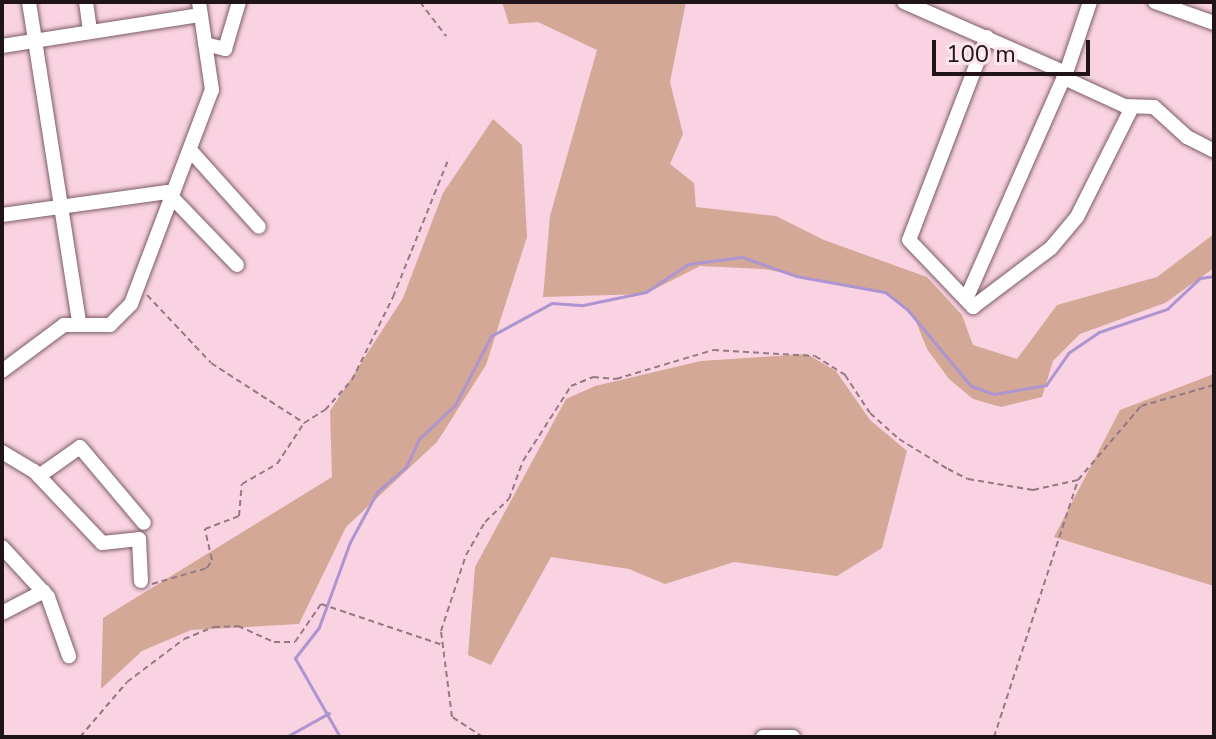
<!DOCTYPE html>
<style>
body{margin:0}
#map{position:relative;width:1216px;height:739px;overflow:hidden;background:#f9d3e1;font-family:"Nunito Sans",sans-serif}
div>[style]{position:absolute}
.green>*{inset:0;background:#d4a896}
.stream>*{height:3px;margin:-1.5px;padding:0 1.5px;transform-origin:1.5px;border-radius:1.5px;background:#ae94d0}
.path>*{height:2px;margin-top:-1px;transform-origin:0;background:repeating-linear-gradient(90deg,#947983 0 6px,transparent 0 10px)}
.roads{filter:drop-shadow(0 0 2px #7c5c68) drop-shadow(0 0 2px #7c5c68)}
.minor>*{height:14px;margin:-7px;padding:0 7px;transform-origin:7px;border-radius:7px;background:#fff}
span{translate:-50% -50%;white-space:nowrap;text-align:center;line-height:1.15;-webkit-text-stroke:7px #fce5ed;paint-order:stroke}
.frame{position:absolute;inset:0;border:4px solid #211419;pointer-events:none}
.scale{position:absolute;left:932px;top:40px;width:158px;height:36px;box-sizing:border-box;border:4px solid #211419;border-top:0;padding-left:10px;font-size:24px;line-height:28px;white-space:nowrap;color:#211419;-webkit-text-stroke:6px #fce5ed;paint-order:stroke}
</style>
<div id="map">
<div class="green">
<i style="clip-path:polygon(502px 2px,686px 2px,670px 82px,683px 134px,670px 164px,694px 183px,696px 207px,776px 216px,824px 240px,927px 277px,962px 315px,973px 345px,1017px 359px,1057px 305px,1157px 277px,1214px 234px,1214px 268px,1165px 303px,1080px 334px,1053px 361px,1042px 397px,1001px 407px,973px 399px,949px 379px,927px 349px,915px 319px,889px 294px,764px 269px,700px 266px,645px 294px,543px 297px,550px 216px,597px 50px,538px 22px,509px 24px)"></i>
<i style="clip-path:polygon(493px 119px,522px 145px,527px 237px,486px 365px,437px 442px,346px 527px,299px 624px,191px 630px,142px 651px,101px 689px,103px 618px,332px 477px,330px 411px,403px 298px,443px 193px)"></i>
<i style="clip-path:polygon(807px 354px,836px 371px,870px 420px,907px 451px,882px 548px,837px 576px,734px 562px,665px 584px,629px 569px,551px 557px,491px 665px,468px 655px,475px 567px,566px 399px,595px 386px,701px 361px)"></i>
<i style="clip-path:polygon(1214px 374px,1214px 586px,1054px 537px,1120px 410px)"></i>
</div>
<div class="stream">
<i style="left:286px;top:737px;width:49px;rotate:-29.2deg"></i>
<i style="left:340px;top:737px;width:91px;rotate:-119.7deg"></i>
<i style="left:295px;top:658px;width:39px;rotate:-52deg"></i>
<i style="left:319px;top:627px;width:90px;rotate:-70deg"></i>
<i style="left:350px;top:542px;width:57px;rotate:-61.6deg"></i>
<i style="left:377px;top:492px;width:38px;rotate:-41deg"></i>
<i style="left:406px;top:467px;width:31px;rotate:-65deg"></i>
<i style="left:419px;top:439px;width:50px;rotate:-43.4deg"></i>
<i style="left:455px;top:405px;width:78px;rotate:-62.4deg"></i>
<i style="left:491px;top:336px;width:69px;rotate:-28.4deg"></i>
<i style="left:552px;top:303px;width:31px;rotate:4deg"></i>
<i style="left:583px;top:305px;width:64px;rotate:-11.7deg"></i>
<i style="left:646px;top:292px;width:50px;rotate:-33.7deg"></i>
<i style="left:688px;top:264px;width:54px;rotate:-7.4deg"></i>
<i style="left:742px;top:257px;width:57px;rotate:19.4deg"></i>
<i style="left:796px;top:276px;width:90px;rotate:10.2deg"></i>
<i style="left:885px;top:292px;width:28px;rotate:38deg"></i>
<i style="left:907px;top:309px;width:100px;rotate:50.3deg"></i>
<i style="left:971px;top:386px;width:24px;rotate:19deg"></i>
<i style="left:994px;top:394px;width:53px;rotate:-9.8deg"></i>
<i style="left:1046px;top:385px;width:39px;rotate:-55deg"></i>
<i style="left:1068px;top:353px;width:37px;rotate:-34deg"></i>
<i style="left:1099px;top:332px;width:72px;rotate:-18.7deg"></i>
<i style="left:1167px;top:309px;width:45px;rotate:-43.2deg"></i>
<i style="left:1200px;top:278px;width:14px;rotate:-8deg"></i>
</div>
<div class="path">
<i style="left:420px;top:2px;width:43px;rotate:52.6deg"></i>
<i style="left:147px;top:295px;width:93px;rotate:46.7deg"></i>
<i style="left:211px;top:363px;width:111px;rotate:32.8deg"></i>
<i style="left:152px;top:584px;width:57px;rotate:-16.2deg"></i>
<i style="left:207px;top:568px;width:9px;rotate:-58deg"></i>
<i style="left:212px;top:560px;width:32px;rotate:-103deg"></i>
<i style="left:205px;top:529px;width:36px;rotate:-21deg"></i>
<i style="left:239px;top:516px;width:32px;rotate:-85deg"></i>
<i style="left:242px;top:484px;width:40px;rotate:-29.7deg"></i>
<i style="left:277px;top:464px;width:49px;rotate:-56.6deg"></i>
<i style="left:304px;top:423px;width:25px;rotate:-32deg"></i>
<i style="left:325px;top:410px;width:40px;rotate:-48deg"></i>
<i style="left:352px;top:380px;width:93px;rotate:-63.7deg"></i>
<i style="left:393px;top:297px;width:150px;rotate:-68.1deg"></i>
<i style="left:80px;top:737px;width:72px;rotate:-49.5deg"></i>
<i style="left:127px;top:682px;width:71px;rotate:-37deg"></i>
<i style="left:184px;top:639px;width:32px;rotate:-22deg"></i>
<i style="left:214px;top:627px;width:24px;rotate:-2deg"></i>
<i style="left:238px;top:626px;width:39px;rotate:24deg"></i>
<i style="left:274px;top:642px;width:21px"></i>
<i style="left:295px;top:642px;width:46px;rotate:-55.6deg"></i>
<i style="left:321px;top:604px;width:126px;rotate:18.6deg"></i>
<i style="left:483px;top:737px;width:37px;rotate:-147deg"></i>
<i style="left:452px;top:717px;width:87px;rotate:-97.3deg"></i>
<i style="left:441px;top:631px;width:80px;rotate:-71.8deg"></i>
<i style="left:466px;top:555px;width:38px;rotate:-60deg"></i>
<i style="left:485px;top:522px;width:33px;rotate:-44deg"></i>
<i style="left:509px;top:499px;width:40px;rotate:-69.8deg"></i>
<i style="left:523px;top:461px;width:89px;rotate:-57.4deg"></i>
<i style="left:571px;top:386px;width:24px;rotate:-22deg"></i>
<i style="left:593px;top:377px;width:23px;rotate:5deg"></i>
<i style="left:616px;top:379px;width:101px;rotate:-16.6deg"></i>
<i style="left:713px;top:350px;width:102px;rotate:3.4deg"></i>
<i style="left:815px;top:356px;width:36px;rotate:32deg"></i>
<i style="left:845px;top:375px;width:45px;rotate:56.7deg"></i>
<i style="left:870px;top:413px;width:39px;rotate:42deg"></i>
<i style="left:899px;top:439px;width:57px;rotate:31.5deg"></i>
<i style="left:948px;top:469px;width:22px;rotate:27deg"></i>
<i style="left:968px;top:479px;width:66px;rotate:9.6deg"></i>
<i style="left:1033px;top:490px;width:46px;rotate:-12.5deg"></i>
<i style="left:1078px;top:480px;width:97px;rotate:-49.6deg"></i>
<i style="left:1141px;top:406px;width:76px;rotate:-16deg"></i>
<i style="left:994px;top:737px;width:270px;rotate:-71.9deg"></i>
</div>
<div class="roads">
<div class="minor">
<i style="left:29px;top:2px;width:324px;rotate:81.1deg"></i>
<i style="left:86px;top:2px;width:30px;rotate:82deg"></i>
<i style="left:904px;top:2px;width:177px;rotate:23.7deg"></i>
<i style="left:1155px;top:2px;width:63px;rotate:19.6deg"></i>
<i style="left:987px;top:37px;width:217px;rotate:111deg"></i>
<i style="left:909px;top:240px;width:93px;rotate:46.3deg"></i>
<i style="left:973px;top:307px;width:98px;rotate:-37.1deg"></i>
<i style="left:1051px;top:248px;width:40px;rotate:-50deg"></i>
<i style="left:1077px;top:217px;width:123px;rotate:-63.4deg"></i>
<i style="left:205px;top:44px;width:21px;rotate:14deg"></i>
<i style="left:225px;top:49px;width:49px;rotate:-73.4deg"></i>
<i style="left:2px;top:46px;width:201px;rotate:-8.9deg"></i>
<i style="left:1064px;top:78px;width:67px;rotate:24.7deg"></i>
<i style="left:1125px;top:106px;width:29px;rotate:2deg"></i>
<i style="left:1154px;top:107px;width:45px;rotate:42.3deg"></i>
<i style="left:1187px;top:137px;width:30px;rotate:27deg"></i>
<i style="left:190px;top:150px;width:103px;rotate:48.1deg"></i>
<i style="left:2px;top:215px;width:167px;rotate:-7.9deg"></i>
<i style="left:167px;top:192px;width:101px;rotate:46.2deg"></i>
<i style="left:967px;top:297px;width:245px;rotate:-66.2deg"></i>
<i style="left:1066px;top:73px;width:75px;rotate:-71.3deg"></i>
<i style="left:2px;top:371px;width:77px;rotate:-36.6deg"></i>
<i style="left:64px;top:325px;width:46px"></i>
<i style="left:110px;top:325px;width:30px;rotate:-45deg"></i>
<i style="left:131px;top:304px;width:229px;rotate:-69.3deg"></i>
<i style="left:212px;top:90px;width:89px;rotate:-98.4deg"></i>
<i style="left:2px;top:452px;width:37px;rotate:31deg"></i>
<i style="left:34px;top:471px;width:99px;rotate:46.6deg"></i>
<i style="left:102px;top:543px;width:37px;rotate:-6deg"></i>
<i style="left:139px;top:539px;width:42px;rotate:87.3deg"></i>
<i style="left:39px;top:476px;width:50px;rotate:-35.3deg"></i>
<i style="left:80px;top:447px;width:99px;rotate:49.9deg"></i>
<i style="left:2px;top:547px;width:68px;rotate:47.4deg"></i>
<i style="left:48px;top:597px;width:63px;rotate:70.4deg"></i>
<i style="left:2px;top:613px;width:47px;rotate:-27.6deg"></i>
<i style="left:763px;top:737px;width:30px"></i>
</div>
</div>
<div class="frame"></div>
<div class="scale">100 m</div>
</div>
